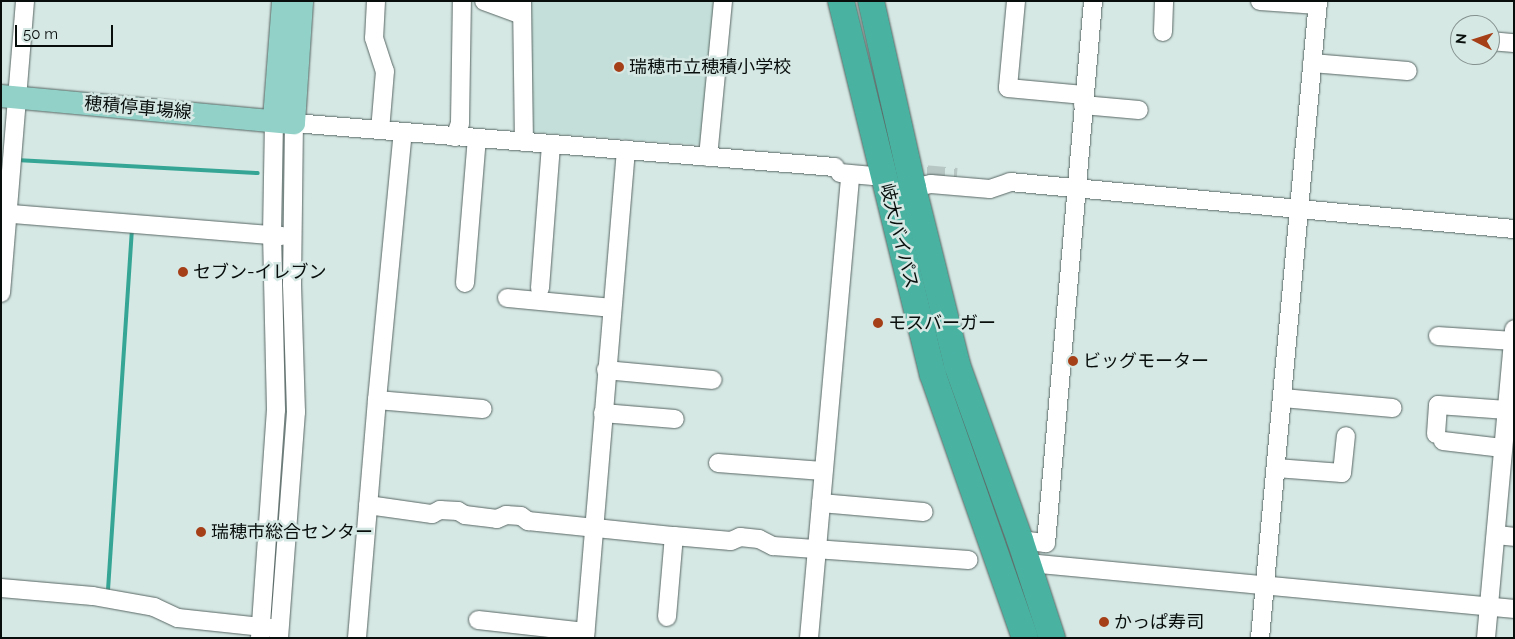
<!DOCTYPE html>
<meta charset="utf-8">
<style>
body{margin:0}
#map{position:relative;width:1515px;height:639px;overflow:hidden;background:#d6e8e4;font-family:Raleway,"Noto Sans JP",sans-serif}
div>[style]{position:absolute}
.built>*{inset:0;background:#c4dfd9}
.stream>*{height:4px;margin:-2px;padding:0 2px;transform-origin:2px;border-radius:2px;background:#35a695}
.minor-tunnel>*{height:18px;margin-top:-9px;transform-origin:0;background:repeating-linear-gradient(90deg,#b7c7c4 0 18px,transparent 0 27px)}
.roads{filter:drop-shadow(0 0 1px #586764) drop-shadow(0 0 1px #586764)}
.minor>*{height:18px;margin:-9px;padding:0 9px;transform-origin:9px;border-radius:9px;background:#fff}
.major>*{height:22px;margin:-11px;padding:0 11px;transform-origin:11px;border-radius:11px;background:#92d1c7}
.highway>*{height:26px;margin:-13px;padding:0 13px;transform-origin:13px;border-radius:13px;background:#49b2a1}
.dots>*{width:14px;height:14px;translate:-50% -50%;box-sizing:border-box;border:2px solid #d6e8e4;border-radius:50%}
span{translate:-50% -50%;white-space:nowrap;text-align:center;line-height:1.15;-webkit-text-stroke:5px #d6e8e4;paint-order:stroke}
.poi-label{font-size:18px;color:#080e0c}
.left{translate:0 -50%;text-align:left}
.street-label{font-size:18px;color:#080e0c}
.frame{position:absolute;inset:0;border:2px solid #080e0c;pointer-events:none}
.north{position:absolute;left:1450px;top:15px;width:50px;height:50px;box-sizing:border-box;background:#d6e8e4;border:1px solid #84918e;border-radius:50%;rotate:275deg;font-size:14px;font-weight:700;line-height:20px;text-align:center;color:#080e0c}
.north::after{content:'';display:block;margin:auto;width:18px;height:22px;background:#a53f18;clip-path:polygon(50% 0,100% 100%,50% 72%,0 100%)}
.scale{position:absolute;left:15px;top:25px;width:98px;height:22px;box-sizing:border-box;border:2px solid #080e0c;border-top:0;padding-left:6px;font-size:15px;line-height:18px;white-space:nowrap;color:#080e0c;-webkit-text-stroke:4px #d6e8e4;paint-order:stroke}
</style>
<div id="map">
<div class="built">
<i style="clip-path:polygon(529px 1px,714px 1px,701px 145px,531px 132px)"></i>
</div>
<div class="stream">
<i style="left:16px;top:160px;width:242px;rotate:3.1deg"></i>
<i style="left:108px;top:590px;width:360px;rotate:-86.2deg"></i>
</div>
<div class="minor-tunnel">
<i style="left:900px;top:172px;width:57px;rotate:5deg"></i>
</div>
<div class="roads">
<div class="minor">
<i style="left:376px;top:1px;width:37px;rotate:93deg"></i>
<i style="left:374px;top:38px;width:35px;rotate:72deg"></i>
<i style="left:385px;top:71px;width:59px;rotate:94.8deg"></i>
<i style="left:484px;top:1px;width:40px;rotate:20.2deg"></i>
<i style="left:522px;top:1px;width:141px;rotate:89.2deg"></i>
<i style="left:1016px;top:1px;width:87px;rotate:95.3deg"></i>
<i style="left:1008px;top:88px;width:76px;rotate:5.3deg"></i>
<i style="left:1260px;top:1px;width:58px;rotate:3.9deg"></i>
<i style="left:1163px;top:32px;width:31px;rotate:-88deg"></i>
<i style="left:1490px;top:41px;width:24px;rotate:5deg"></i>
<i style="left:1312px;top:63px;width:96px;rotate:4.8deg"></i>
<i style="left:1083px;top:105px;width:56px;rotate:5.1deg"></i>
<i style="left:455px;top:137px;width:15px;rotate:-70deg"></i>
<i style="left:460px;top:123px;width:122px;rotate:-89.1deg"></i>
<i style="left:708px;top:157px;width:157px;rotate:-84.5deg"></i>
<i style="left:840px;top:173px;width:44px;rotate:5.2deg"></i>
<i style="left:913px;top:188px;width:18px;rotate:-13deg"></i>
<i style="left:931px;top:184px;width:59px;rotate:4.8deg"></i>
<i style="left:990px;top:189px;width:21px;rotate:-19deg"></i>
<i style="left:1010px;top:182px;width:506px;rotate:5.33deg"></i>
<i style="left:1px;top:213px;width:282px;rotate:4.7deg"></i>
<i style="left:465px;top:283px;width:145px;rotate:-85.3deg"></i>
<i style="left:540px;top:288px;width:144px;rotate:-85.6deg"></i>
<i style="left:1px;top:293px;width:293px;rotate:-85.3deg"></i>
<i style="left:507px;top:298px;width:105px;rotate:5.4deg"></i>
<i style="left:1438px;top:336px;width:75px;rotate:3.8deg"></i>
<i style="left:606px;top:370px;width:107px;rotate:5.3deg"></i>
<i style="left:1283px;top:398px;width:110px;rotate:5.2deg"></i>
<i style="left:377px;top:400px;width:106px;rotate:4.9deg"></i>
<i style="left:603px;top:413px;width:72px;rotate:4.8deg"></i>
<i style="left:1436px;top:434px;width:29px;rotate:-86deg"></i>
<i style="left:1438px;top:405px;width:69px;rotate:4.1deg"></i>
<i style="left:1443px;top:441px;width:60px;rotate:6.7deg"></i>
<i style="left:718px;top:463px;width:105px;rotate:4.4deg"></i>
<i style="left:1276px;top:468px;width:66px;rotate:4.3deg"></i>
<i style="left:1342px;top:473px;width:37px;rotate:-84deg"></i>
<i style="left:821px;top:503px;width:103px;rotate:5deg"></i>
<i style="left:368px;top:505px;width:65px;rotate:8deg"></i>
<i style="left:432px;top:514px;width:9px;rotate:-27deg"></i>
<i style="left:440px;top:510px;width:18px;rotate:3deg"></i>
<i style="left:458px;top:511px;width:8px;rotate:30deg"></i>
<i style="left:465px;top:515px;width:32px;rotate:7deg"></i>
<i style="left:497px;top:519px;width:10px;rotate:-24deg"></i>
<i style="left:506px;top:515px;width:15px;rotate:4deg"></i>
<i style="left:521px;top:516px;width:9px;rotate:36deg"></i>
<i style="left:528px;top:521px;width:147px;rotate:5.9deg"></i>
<i style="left:674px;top:536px;width:57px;rotate:5deg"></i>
<i style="left:731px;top:541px;width:10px;rotate:-24deg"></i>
<i style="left:740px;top:537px;width:19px;rotate:6deg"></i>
<i style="left:759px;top:539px;width:16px;rotate:27deg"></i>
<i style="left:773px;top:546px;width:196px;rotate:4.1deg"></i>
<i style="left:1496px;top:535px;width:18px;rotate:6deg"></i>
<i style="left:1020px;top:540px;width:26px;rotate:7deg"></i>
<i style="left:1046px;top:543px;width:544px;rotate:-85.04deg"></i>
<i style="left:1028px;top:563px;width:488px;rotate:5.4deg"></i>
<i style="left:1px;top:588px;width:92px;rotate:5deg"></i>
<i style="left:93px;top:596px;width:62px;rotate:10.2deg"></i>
<i style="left:154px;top:607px;width:26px;rotate:25deg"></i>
<i style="left:178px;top:618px;width:95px;rotate:6.1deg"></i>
<i style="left:667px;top:617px;width:81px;rotate:-85.1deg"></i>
<i style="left:478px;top:620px;width:108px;rotate:6.4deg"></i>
<i style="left:260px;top:638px;width:229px;rotate:-86deg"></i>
<i style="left:276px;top:410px;width:175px;rotate:-91.3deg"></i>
<i style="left:272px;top:235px;width:116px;rotate:-89deg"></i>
<i style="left:279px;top:638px;width:227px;rotate:-85.7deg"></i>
<i style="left:296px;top:412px;width:128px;rotate:-91.8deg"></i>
<i style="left:292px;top:284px;width:161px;rotate:-89.3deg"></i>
<i style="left:294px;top:123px;width:543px;rotate:4.65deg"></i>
<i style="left:357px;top:638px;width:239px;rotate:-85.2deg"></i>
<i style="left:377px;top:400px;width:269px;rotate:-84.5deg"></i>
<i style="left:585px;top:638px;width:490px;rotate:-85.2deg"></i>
<i style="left:809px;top:638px;width:464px;rotate:-84.9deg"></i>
<i style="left:1260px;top:638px;width:640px;rotate:-84.8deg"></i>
<i style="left:1486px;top:638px;width:310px;rotate:-84.8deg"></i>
</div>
<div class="major">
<i style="left:1px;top:96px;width:294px;rotate:5.3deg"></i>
<i style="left:294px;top:123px;width:122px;rotate:-86.2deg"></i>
<i style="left:274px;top:119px;width:118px;rotate:-85.6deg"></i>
</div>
<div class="highway">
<i style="left:841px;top:1px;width:385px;rotate:76.2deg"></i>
<i style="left:933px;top:375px;width:279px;rotate:70.7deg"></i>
<i style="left:871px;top:1px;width:192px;rotate:77.3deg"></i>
<i style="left:913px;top:188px;width:182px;rotate:76deg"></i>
<i style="left:957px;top:365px;width:186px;rotate:70.2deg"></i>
<i style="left:1020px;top:540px;width:103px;rotate:71.9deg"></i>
</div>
</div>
<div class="dots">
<i style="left:619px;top:67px;background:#a53f18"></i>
<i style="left:183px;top:272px;background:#a53f18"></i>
<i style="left:878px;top:323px;background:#a53f18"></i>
<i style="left:1073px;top:361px;background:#a53f18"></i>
<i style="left:201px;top:532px;background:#a53f18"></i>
<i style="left:1104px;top:622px;background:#a53f18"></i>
</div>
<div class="poi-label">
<span class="left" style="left:629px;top:67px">瑞穂市立穂積小学校</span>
<span class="left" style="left:193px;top:272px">セブン-イレブン</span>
<span class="left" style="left:888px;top:323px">モスバーガー</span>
<span class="left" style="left:1083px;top:361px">ビッグモーター</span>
<span class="left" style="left:211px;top:532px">瑞穂市総合センター</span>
<span class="left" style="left:1114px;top:622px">かっぱ寿司</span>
</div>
<div class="street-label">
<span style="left:138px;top:108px;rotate:5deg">穂積停車場線</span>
<span style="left:899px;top:236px;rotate:76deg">岐大バイパス</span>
</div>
<div class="frame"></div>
<div class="north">N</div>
<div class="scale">50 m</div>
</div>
